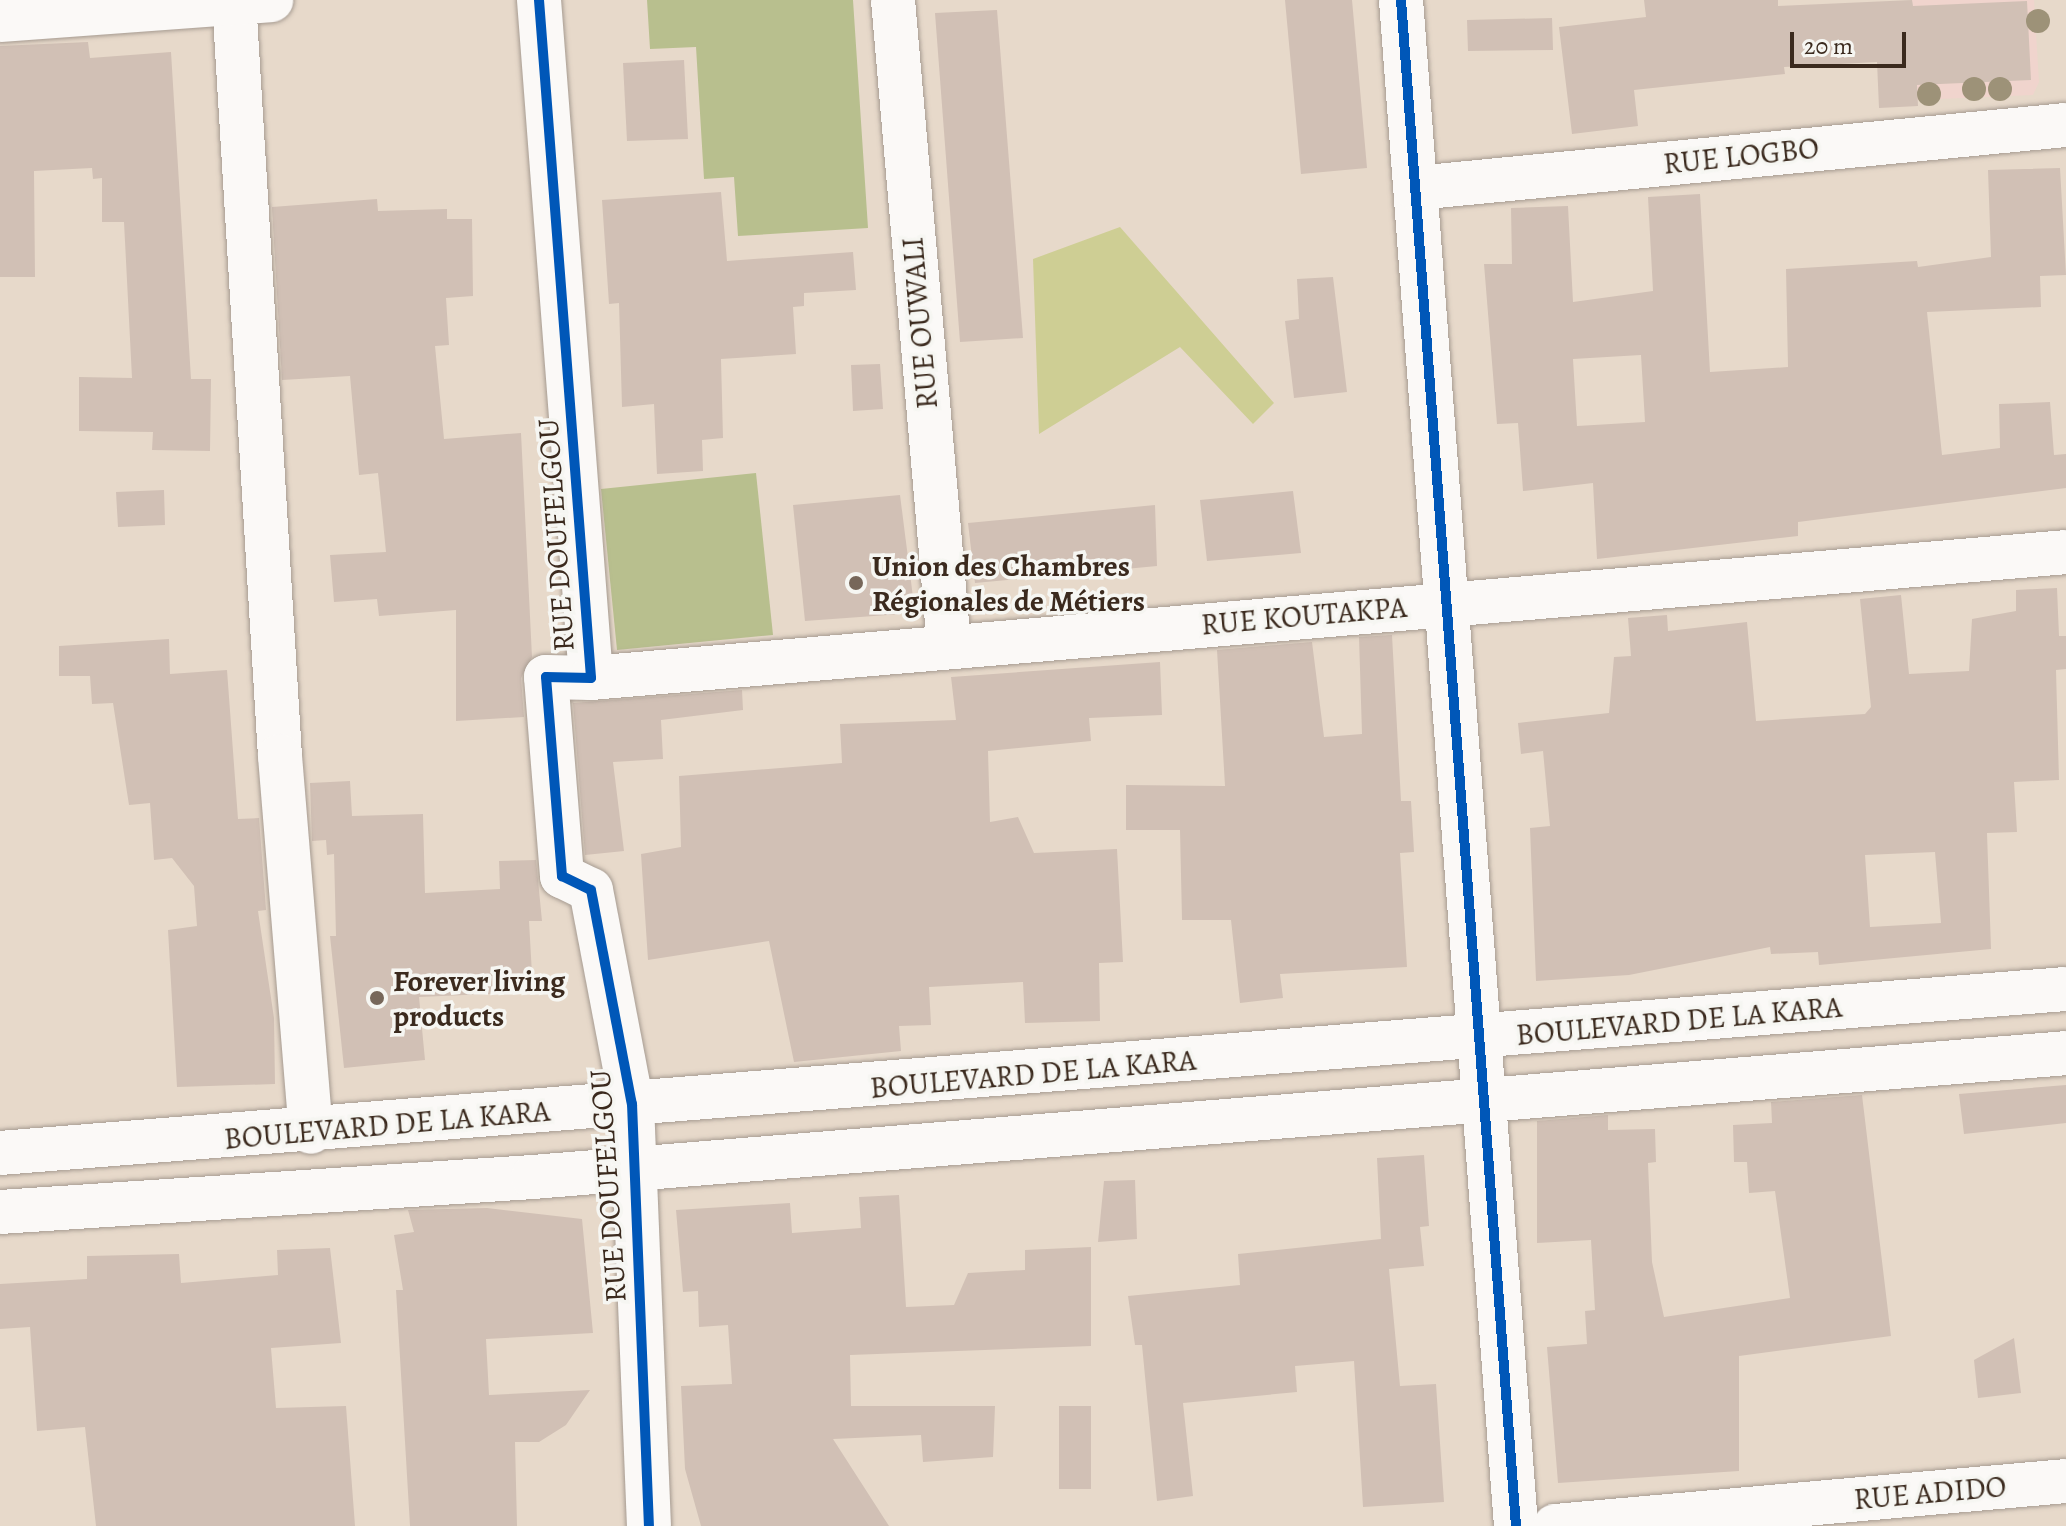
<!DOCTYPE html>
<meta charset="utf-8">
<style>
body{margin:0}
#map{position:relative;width:2066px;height:1526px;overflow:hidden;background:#e7d9ca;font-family:Alegreya,serif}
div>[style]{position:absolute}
.built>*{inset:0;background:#f0d4cd}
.green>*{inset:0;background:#cece94}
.forest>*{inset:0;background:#b8bf8e}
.building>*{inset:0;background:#d1c0b5}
.roads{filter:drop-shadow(0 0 2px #a69b91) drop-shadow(0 0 2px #a69b91)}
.minor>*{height:44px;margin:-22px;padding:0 22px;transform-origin:22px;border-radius:22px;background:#fbf9f7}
.secondary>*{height:44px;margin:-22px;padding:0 22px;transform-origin:22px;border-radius:22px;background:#fbf9f7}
.cycleway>*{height:10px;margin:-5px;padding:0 5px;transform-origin:5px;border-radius:5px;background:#0057b8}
.trees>*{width:24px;height:24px;margin:-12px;border-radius:50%;background:#9d9278}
.dots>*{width:22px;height:22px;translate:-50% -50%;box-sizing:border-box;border:4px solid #f6f6f2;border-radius:50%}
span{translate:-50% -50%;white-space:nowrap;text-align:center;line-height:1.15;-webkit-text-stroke:7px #f6f6f2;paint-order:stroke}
.street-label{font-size:30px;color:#3b2a1e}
.poi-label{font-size:30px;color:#3b2a1e;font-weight:700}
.left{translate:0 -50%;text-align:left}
.scale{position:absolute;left:1790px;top:32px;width:116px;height:36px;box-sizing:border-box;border:4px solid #3b2a1e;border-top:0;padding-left:10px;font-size:24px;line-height:28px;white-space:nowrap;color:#3b2a1e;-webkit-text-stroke:6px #f6f6f2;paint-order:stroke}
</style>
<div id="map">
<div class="built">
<i style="clip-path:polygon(1912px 0,2034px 0,2039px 82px,2033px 95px,1915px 100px)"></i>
</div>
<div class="green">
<i style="clip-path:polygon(1120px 227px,1274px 403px,1253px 424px,1180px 347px,1039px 434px,1033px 259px)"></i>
</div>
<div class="forest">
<i style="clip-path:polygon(647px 0,853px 0,868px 228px,738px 236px,734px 177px,704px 179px,696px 47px,650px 49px)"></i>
<i style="clip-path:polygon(756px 473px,773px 635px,617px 650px,601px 489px)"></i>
</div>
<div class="building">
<i style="clip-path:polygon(1285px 0,1352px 0,1367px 168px,1301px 174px)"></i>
<i style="clip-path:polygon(1644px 0,1778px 0,1778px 6px,1912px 0,1913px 6px,2027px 1px,2031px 80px,1917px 85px,1918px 106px,1879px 108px,1877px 62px,1784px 67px,1785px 74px,1634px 90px,1638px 126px,1572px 134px,1559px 27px,1646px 17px)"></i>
<i style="clip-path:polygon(997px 10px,1023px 338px,960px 342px,935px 13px)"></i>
<i style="clip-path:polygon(1552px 18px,1553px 50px,1468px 51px,1467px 20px)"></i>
<i style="clip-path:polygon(88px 42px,90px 58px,171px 52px,191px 379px,211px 379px,210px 451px,152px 450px,153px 432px,79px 431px,79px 377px,132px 378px,124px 222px,102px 222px,102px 178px,93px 179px,92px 168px,34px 171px,35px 277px,0 277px,0 46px)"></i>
<i style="clip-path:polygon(684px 60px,688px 139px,627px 141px,623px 63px)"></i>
<i style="clip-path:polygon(evenodd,2060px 168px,2066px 275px,2040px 276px,2041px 307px,1927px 312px,1942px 455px,2000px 448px,1999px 404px,2050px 402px,2054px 455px,2066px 454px,2066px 488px,1798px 522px,1798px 536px,1597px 559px,1593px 483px,1523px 491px,1518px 423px,1497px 424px,1484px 264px,1512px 264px,1511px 208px,1568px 206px,1573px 302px,1653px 291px,1648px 197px,1700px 194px,1710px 372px,1788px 367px,1786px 269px,1917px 261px,1918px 267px,1991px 257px,1988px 170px,2060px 168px,1641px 355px,1645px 422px,1577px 426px,1573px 359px,1641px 355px)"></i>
<i style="clip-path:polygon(721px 192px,727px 261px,853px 252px,856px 290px,804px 293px,804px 306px,793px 307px,796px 354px,721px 359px,723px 438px,702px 440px,703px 471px,657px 474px,654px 404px,622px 407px,619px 303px,609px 304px,602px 200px)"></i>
<i style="clip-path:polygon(377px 199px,378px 211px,447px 209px,447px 219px,472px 219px,473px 296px,446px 298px,449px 345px,435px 346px,444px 439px,521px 433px,532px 657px,521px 678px,524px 717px,456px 721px,456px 610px,379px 616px,377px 599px,334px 602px,330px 555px,386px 552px,378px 473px,359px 475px,350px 376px,282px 380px,272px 207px)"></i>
<i style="clip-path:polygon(1333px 277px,1347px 392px,1294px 398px,1285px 321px,1299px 319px,1297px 279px)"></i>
<i style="clip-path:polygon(880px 364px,883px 409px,853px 411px,851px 365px)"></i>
<i style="clip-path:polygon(164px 490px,165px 525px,118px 527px,116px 492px)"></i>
<i style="clip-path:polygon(1293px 491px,1301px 553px,1207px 561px,1200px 500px)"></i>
<i style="clip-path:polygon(900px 495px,915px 613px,805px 621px,793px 505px)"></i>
<i style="clip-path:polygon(1155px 505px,1157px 566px,975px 583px,968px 523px)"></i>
<i style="clip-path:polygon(evenodd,2057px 588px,2059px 636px,2066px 636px,2066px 669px,2056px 670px,2059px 780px,2014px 782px,2017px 832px,1987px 833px,1991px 949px,1819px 965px,1818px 952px,1771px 954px,1770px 947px,1629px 975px,1536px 981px,1530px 828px,1550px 826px,1543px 751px,1521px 754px,1518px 723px,1609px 713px,1614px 657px,1631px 656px,1628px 618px,1667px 615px,1668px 631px,1747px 622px,1756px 721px,1865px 714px,1871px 707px,1860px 599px,1901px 595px,1909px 674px,1969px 671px,1972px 619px,2016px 611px,2016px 590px,2057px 588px,1935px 852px,1941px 923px,1870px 927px,1865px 855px,1935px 852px)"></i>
<i style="clip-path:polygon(1392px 635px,1401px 801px,1411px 801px,1414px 852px,1400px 853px,1407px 967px,1280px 974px,1283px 998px,1240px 1003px,1231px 920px,1182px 920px,1180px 830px,1126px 830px,1126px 785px,1225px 786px,1217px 650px,1312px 642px,1324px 737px,1362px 734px,1359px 637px)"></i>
<i style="clip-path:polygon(169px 639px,170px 674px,227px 670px,238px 819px,259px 818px,266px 910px,258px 911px,274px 1018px,275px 1084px,177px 1087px,168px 930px,197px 926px,194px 886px,172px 858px,154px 860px,150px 803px,129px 805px,113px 703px,92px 704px,90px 676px,59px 676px,59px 646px)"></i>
<i style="clip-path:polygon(1160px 662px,1162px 715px,1089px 718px,1091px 741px,988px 751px,990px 822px,1018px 817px,1034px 853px,1117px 849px,1123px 962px,1099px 963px,1100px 1021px,1025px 1023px,1023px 982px,929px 987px,931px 1025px,899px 1026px,901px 1051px,794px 1062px,769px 941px,648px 960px,641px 854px,681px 847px,679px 776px,842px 763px,840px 724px,956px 720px,951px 677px)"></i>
<i style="clip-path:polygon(742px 690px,743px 710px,661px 720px,663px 759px,613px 762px,624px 851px,585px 855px,573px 703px)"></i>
<i style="clip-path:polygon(350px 781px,352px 816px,423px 814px,425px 893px,500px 889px,499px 861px,536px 860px,542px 921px,529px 921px,533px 992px,419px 997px,425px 1060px,344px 1068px,330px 936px,336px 936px,334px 854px,327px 855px,326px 840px,312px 841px,310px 783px)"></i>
<i style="clip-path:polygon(2066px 1085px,2066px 1123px,1964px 1134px,1959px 1094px)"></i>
<i style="clip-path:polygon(1862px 1095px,1891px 1336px,1739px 1356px,1739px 1471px,1558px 1483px,1547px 1347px,1587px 1344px,1585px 1311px,1595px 1310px,1591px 1240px,1537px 1243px,1537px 1121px,1608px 1115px,1608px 1130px,1655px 1129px,1656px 1162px,1648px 1163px,1652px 1262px,1664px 1317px,1790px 1298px,1775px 1191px,1749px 1193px,1747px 1162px,1734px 1162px,1733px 1125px,1772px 1123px,1771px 1102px)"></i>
<i style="clip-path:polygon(1424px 1155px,1429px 1226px,1420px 1227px,1424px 1266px,1389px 1269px,1400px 1386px,1436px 1384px,1444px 1502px,1363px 1507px,1354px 1361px,1295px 1366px,1297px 1392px,1183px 1403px,1193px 1496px,1157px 1501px,1142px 1345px,1135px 1345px,1128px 1296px,1240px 1285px,1238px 1254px,1381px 1239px,1377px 1158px)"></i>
<i style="clip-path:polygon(1135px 1180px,1137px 1239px,1098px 1242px,1104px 1181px)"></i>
<i style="clip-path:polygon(899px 1195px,906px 1307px,954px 1305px,968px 1273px,1025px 1270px,1025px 1250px,1091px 1247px,1091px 1346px,850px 1355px,851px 1406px,995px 1406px,993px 1457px,923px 1462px,921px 1435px,833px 1439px,889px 1526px,701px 1526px,685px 1469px,681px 1386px,732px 1384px,728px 1325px,699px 1327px,698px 1291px,683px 1292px,676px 1210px,790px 1203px,792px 1233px,861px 1228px,859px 1197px)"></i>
<i style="clip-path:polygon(487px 1208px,582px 1219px,593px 1333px,486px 1339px,489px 1395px,590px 1390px,566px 1425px,539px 1442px,515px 1442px,517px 1526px,410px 1526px,396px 1290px,403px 1290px,394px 1235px,414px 1232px,408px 1210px)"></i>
<i style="clip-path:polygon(330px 1248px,341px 1343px,271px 1348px,276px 1408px,346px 1406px,355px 1526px,96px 1526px,85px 1427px,37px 1431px,30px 1327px,0 1329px,0 1284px,87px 1279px,87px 1256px,179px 1254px,181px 1283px,278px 1275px,277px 1250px)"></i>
<i style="clip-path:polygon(2014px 1338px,2021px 1393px,1978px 1398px,1974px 1360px)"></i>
<i style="clip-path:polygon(1059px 1406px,1091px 1406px,1091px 1489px,1059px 1489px)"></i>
</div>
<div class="roads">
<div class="minor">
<i style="left:234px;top:0;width:757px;rotate:86.52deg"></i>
<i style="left:280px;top:756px;width:377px;rotate:85.3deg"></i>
<i style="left:539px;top:0;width:680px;rotate:85.61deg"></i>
<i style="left:591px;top:678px;width:45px;rotate:-178.7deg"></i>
<i style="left:546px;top:677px;width:200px;rotate:85.4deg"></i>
<i style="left:562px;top:876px;width:32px;rotate:26deg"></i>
<i style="left:591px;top:890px;width:218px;rotate:79.2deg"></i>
<i style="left:632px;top:1104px;width:422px;rotate:87.7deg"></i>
<i style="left:893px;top:0;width:647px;rotate:85.04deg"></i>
<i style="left:1401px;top:0;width:1530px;rotate:85.69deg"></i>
<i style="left:0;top:20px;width:272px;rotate:-4.2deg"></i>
<i style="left:1416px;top:188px;width:653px;rotate:-5.54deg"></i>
<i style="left:591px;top:678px;width:1480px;rotate:-4.88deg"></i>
<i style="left:1555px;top:1526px;width:513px;rotate:-5.03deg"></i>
</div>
<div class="secondary">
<i style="left:0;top:1153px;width:2072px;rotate:-4.54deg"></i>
<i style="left:0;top:1212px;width:534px;rotate:-3.76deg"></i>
<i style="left:533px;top:1177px;width:1538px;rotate:-4.62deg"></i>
</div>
</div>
<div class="cycleway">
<i style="left:539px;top:0;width:680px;rotate:85.61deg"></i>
<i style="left:591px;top:678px;width:45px;rotate:-178.7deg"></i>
<i style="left:546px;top:677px;width:200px;rotate:85.4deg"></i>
<i style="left:562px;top:876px;width:32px;rotate:26deg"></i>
<i style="left:591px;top:890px;width:218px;rotate:79.2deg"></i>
<i style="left:632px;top:1104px;width:422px;rotate:87.7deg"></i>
<i style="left:1401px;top:0;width:1530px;rotate:85.69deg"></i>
</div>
<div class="trees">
<i style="left:2038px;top:21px"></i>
<i style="left:1974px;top:89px"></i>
<i style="left:2000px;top:89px"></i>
<i style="left:1929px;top:94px"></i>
</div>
<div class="dots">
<i style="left:856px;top:583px;background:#77675a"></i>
<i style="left:377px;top:998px;background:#77675a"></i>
</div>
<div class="street-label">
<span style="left:1741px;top:156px;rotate:-6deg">RUE LOGBO</span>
<span style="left:920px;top:323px;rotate:-95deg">RUE OUWALI</span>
<span style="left:556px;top:535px;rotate:-94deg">RUE DOUFELGOU</span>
<span style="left:1304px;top:616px;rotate:-5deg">RUE KOUTAKPA</span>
<span style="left:1679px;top:1021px;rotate:-5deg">BOULEVARD DE LA KARA</span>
<span style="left:1033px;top:1074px;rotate:-5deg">BOULEVARD DE LA KARA</span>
<span style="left:387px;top:1125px;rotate:-5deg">BOULEVARD DE LA KARA</span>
<span style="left:608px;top:1186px;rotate:-94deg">RUE DOUFELGOU</span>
<span style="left:1930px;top:1493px;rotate:-5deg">RUE ADIDO</span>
</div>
<div class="poi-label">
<span class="left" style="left:872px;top:583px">Union des Chambres<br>Régionales de Métiers</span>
<span class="left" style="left:393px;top:998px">Forever living<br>products</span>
</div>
<div class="scale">20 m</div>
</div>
